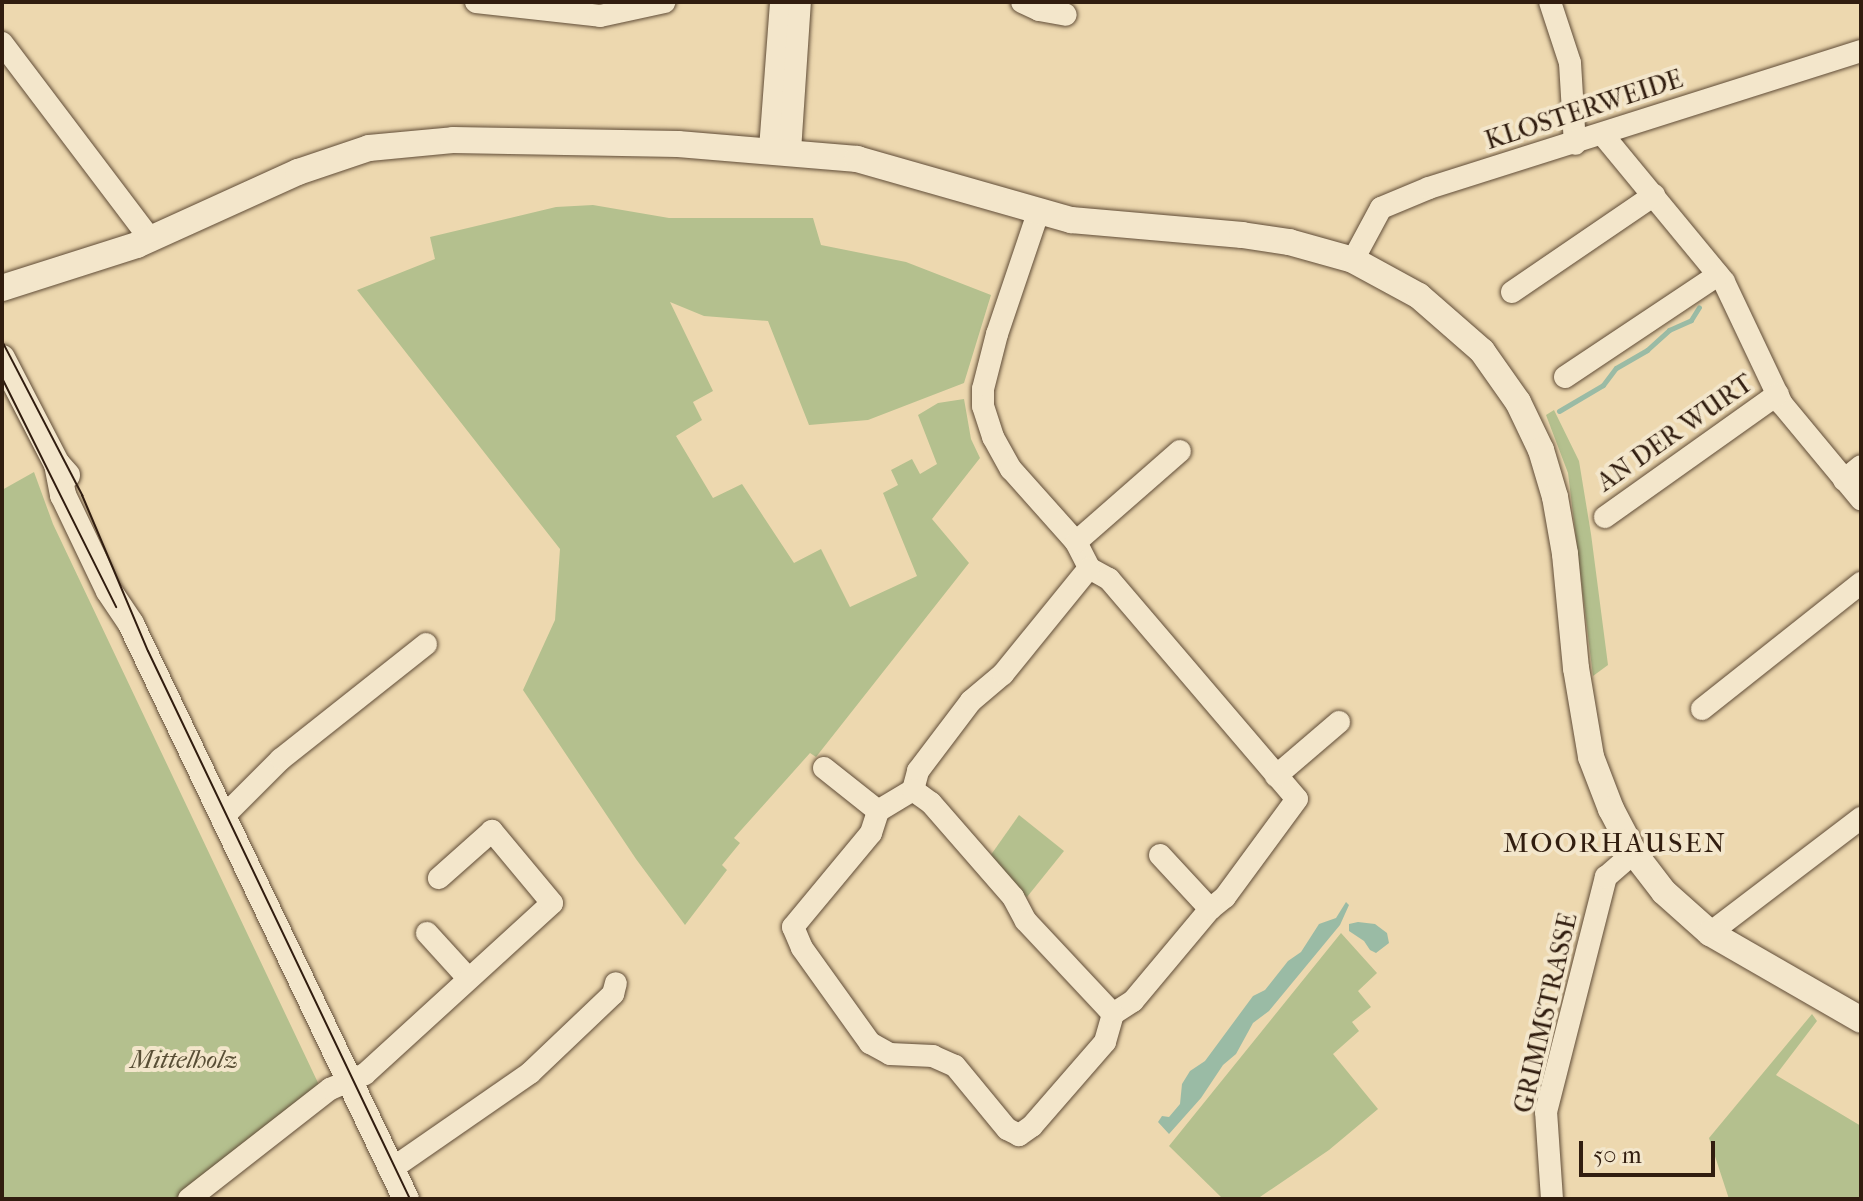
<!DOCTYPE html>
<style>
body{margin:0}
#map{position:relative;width:1863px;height:1201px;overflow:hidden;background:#edd8af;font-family:"IM FELL French Canon",serif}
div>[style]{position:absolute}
.green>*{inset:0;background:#b4c08e}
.water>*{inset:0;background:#9abba5}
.stream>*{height:5px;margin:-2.5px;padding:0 2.5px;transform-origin:2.5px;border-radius:2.5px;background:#9abba5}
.roads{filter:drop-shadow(0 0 2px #604c37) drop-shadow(0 0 2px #604c37)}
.minor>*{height:22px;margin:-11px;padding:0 11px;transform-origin:11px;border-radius:11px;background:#f3e6cb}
.tertiary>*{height:26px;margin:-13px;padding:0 13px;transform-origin:13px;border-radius:13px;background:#f3e6cb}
.tram>*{height:2px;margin:-1px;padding:0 1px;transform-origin:1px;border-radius:1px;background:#311d0f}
span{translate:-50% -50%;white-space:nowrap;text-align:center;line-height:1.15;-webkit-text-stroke:8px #f3e6cb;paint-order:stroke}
.street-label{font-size:26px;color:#311d0f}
.park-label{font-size:26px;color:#584e35;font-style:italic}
.neighbourhood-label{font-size:28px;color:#311d0f;letter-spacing:2px}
.frame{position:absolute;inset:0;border:4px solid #311d0f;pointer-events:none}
.scale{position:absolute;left:1579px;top:1141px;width:136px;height:36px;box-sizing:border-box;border:4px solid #311d0f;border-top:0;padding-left:10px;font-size:24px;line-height:28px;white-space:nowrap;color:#311d0f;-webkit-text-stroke:6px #f3e6cb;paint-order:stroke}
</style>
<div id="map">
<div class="green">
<i style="clip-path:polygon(593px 205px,669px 218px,813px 218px,821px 245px,906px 262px,991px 295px,964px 383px,868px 420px,809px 425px,768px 321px,704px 316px,670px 302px,713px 391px,693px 402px,702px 420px,676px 436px,713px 498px,742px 484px,794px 563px,821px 549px,850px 607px,917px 576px,883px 493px,898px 485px,891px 470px,912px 459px,920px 474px,937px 464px,918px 415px,938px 403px,964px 399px,971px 439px,980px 458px,932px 519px,969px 563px,816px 757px,810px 753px,734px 838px,740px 843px,722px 865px,727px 870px,685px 925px,636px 859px,523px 690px,555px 620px,560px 549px,357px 290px,435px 259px,430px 237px,556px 207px)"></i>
<i style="clip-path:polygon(1554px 410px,1579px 461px,1591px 534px,1608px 665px,1593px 676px,1568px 473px,1546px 415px)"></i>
<i style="clip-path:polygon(34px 472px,53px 524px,320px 1087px,174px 1199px,2px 1199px,2px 490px)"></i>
<i style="clip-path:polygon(1019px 815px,1064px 851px,1027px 897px,988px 859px)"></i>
<i style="clip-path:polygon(1341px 933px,1377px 973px,1358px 991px,1371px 1007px,1352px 1022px,1359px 1031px,1333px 1054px,1378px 1109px,1329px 1150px,1257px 1199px,1223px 1199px,1169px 1146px)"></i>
<i style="clip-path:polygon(1812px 1014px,1817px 1021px,1776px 1075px,1861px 1126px,1861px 1199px,1729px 1199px,1709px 1138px)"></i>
</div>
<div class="water">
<i style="clip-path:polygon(1346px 902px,1349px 905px,1340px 925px,1269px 1011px,1253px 1023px,1236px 1054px,1223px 1065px,1201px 1098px,1169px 1134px,1158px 1122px,1162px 1116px,1169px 1117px,1180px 1104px,1182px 1084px,1190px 1071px,1205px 1061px,1253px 996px,1265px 990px,1288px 961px,1301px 952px,1319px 924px,1336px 918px)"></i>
<i style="clip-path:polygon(1358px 922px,1375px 924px,1387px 933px,1389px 943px,1376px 953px,1370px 950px,1364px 941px,1349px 931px,1349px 924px)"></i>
</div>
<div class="stream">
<i style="left:1559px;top:411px;width:51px;rotate:-30.6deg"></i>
<i style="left:1603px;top:385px;width:21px;rotate:-53deg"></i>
<i style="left:1616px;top:368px;width:36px;rotate:-30deg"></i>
<i style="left:1647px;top:350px;width:30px;rotate:-42deg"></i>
<i style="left:1669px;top:330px;width:24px;rotate:-24deg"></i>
<i style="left:1691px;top:320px;width:15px;rotate:-58deg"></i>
</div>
<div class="roads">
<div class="minor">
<i style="left:476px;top:2px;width:125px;rotate:6.4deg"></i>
<i style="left:600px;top:16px;width:66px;rotate:-12.3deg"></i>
<i style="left:1022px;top:2px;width:19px;rotate:25deg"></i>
<i style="left:1039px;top:10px;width:27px;rotate:10deg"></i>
<i style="left:1550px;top:2px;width:64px;rotate:71.8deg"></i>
<i style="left:1570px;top:63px;width:81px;rotate:86.5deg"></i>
<i style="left:2px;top:43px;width:247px;rotate:52.9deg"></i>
<i style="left:1603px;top:135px;width:190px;rotate:50.5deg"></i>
<i style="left:1724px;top:282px;width:135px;rotate:64.6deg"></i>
<i style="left:1782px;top:404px;width:124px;rotate:50.3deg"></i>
<i style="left:770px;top:149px;width:147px;rotate:-85.7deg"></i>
<i style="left:790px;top:151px;width:149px;rotate:-86.2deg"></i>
<i style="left:1038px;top:213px;width:128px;rotate:108.7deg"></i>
<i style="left:997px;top:334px;width:57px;rotate:104.3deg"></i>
<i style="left:983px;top:389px;width:17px;rotate:90deg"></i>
<i style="left:983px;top:406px;width:33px;rotate:72deg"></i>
<i style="left:993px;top:437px;width:37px;rotate:61deg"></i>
<i style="left:1011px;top:469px;width:98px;rotate:48.3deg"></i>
<i style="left:1076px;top:542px;width:29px;rotate:63deg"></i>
<i style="left:1089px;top:568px;width:23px;rotate:29deg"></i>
<i style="left:1109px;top:579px;width:289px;rotate:49.5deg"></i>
<i style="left:1297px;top:799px;width:122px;rotate:126.3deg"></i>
<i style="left:1225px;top:897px;width:19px;rotate:141deg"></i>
<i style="left:1210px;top:909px;width:120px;rotate:129.9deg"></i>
<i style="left:1133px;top:1001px;width:24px;rotate:147deg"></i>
<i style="left:1113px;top:1014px;width:29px;rotate:106deg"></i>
<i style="left:1105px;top:1042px;width:111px;rotate:131deg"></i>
<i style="left:1032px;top:1126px;width:16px;rotate:145deg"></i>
<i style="left:1019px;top:1135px;width:13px;rotate:-153deg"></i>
<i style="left:1007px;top:1129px;width:82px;rotate:-129.5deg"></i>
<i style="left:955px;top:1066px;width:24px;rotate:-156deg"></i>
<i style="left:933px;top:1056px;width:43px;rotate:-177.3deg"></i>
<i style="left:890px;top:1054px;width:23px;rotate:-151deg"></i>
<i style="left:870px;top:1043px;width:117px;rotate:-125.6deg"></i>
<i style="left:802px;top:948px;width:23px;rotate:-113deg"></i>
<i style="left:793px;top:927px;width:122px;rotate:-50.3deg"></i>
<i style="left:871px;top:833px;width:23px;rotate:-72deg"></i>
<i style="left:878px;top:811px;width:41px;rotate:-31deg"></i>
<i style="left:913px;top:790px;width:20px;rotate:-75deg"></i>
<i style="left:918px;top:771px;width:88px;rotate:-52.9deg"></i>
<i style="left:971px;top:701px;width:42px;rotate:-40.2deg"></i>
<i style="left:1003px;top:674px;width:136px;rotate:-50.9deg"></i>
<i style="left:1353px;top:260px;width:59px;rotate:-61.7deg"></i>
<i style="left:1381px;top:208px;width:52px;rotate:-22.6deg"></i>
<i style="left:1429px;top:188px;width:453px;rotate:-17.6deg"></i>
<i style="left:1512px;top:292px;width:172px;rotate:-34.3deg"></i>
<i style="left:1565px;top:377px;width:184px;rotate:-33.7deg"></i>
<i style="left:1844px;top:480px;width:22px;rotate:-39deg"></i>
<i style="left:1605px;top:517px;width:212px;rotate:-35.4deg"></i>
<i style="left:1076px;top:542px;width:138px;rotate:-41.2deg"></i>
<i style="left:1702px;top:709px;width:203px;rotate:-38.4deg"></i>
<i style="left:824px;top:768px;width:69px;rotate:38.5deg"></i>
<i style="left:1276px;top:776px;width:83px;rotate:-40.6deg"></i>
<i style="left:913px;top:790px;width:22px;rotate:36deg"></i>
<i style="left:931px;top:803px;width:125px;rotate:48.9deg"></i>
<i style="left:1013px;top:897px;width:27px;rotate:62deg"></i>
<i style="left:1026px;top:921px;width:127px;rotate:46.9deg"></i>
<i style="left:222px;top:818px;width:83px;rotate:-45deg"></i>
<i style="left:281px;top:759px;width:185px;rotate:-38.4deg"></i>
<i style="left:1160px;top:855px;width:74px;rotate:47.2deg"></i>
<i style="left:427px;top:933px;width:61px;rotate:47.7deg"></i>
<i style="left:1710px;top:933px;width:190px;rotate:-37.3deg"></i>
<i style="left:390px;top:1170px;width:170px;rotate:-34.7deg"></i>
<i style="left:530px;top:1073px;width:115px;rotate:-43.6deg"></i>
<i style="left:613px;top:994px;width:11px;rotate:-75deg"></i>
<i style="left:189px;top:1199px;width:179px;rotate:-38deg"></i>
<i style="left:330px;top:1089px;width:38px;rotate:-23deg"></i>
<i style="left:365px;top:1074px;width:253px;rotate:-42.4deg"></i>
<i style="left:552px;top:903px;width:94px;rotate:-129.8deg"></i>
<i style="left:492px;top:831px;width:71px;rotate:138.4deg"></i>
<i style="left:1552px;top:1199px;width:87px;rotate:-93.9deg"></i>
<i style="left:1546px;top:1112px;width:243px;rotate:-75.7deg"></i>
<i style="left:1606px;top:877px;width:37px;rotate:-41deg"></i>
</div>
<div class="tertiary">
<i style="left:2px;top:288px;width:142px;rotate:-17.7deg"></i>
<i style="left:137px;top:245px;width:177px;rotate:-24.4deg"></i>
<i style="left:298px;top:172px;width:75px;rotate:-18.7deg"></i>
<i style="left:369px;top:148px;width:84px;rotate:-5.4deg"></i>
<i style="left:453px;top:140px;width:225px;rotate:1deg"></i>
<i style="left:678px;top:144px;width:180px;rotate:4.8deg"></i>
<i style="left:857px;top:159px;width:223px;rotate:15.9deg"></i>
<i style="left:1071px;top:220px;width:172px;rotate:5deg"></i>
<i style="left:1242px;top:235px;width:48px;rotate:8.5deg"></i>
<i style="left:1289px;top:242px;width:66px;rotate:15.7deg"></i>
<i style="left:1353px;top:260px;width:75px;rotate:28.6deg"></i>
<i style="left:1419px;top:296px;width:84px;rotate:41.1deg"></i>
<i style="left:1482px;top:351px;width:62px;rotate:54.8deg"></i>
<i style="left:1518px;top:402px;width:53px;rotate:64.4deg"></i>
<i style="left:1541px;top:450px;width:49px;rotate:73.4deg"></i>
<i style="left:1555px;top:497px;width:58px;rotate:80deg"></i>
<i style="left:1565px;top:554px;width:115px;rotate:84.5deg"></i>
<i style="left:1576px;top:668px;width:90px;rotate:80.4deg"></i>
<i style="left:1591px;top:757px;width:56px;rotate:69deg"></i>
<i style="left:1611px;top:809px;width:50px;rotate:62.4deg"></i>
<i style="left:1634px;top:853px;width:49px;rotate:52.4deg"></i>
<i style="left:1664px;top:892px;width:62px;rotate:41.7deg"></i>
<i style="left:1710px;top:933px;width:174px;rotate:29.9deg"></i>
<i style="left:2px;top:358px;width:119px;rotate:62.6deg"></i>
<i style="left:57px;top:464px;width:15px;rotate:48deg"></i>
<i style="left:57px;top:464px;width:32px;rotate:79deg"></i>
<i style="left:63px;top:495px;width:106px;rotate:64.4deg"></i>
<i style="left:109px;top:591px;width:40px;rotate:56deg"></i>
<i style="left:131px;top:624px;width:637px;rotate:64.44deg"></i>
</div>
</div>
<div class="tram">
<i style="left:2px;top:341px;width:174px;rotate:62.5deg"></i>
<i style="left:82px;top:495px;width:169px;rotate:67.1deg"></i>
<i style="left:148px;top:651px;width:607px;rotate:64.45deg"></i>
<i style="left:2px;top:378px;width:256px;rotate:63.5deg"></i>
</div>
<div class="street-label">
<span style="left:1584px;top:110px;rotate:-18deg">KLOSTERWEIDE</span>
<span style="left:1675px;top:433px;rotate:-35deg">AN DER WURT</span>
<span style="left:1546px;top:1013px;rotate:-77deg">GRIMMSTRASSE</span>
</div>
<div class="park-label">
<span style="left:184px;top:1060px">Mittelholz</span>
</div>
<div class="neighbourhood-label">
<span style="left:1615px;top:843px">MOORHAUSEN</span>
</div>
<div class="frame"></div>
<div class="scale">50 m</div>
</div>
